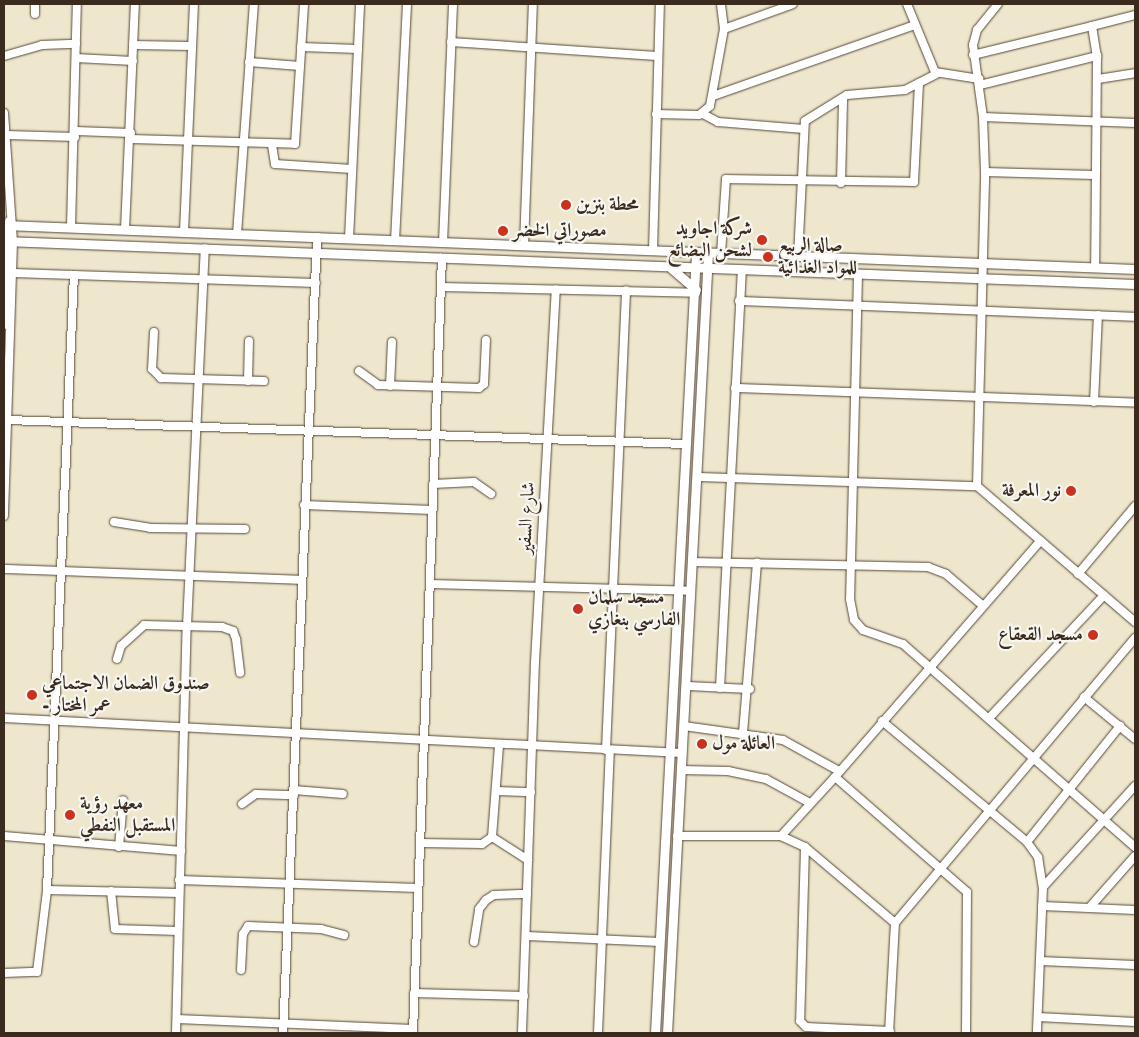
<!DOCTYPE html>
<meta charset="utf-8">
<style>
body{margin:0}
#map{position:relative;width:1139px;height:1037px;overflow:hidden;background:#eee7cd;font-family:"IM FELL DW Pica",Amiri,serif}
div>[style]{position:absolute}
.roads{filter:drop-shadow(0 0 1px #564638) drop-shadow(0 0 1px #564638)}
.minor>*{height:8px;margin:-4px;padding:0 4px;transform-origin:4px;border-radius:4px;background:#fff}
.major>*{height:9px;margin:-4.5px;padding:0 4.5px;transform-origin:4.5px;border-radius:4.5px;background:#fff}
.dots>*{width:14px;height:14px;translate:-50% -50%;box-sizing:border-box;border:2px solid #f6f6f2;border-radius:50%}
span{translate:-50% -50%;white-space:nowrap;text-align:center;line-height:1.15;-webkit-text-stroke:4.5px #f6f6f2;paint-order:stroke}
.poi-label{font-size:19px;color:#3b2a1e;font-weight:700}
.left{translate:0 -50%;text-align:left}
.right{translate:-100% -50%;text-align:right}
.street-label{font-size:19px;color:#3b2a1e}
.frame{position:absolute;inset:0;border:5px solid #3b2a1e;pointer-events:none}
</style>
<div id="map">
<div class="roads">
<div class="minor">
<i style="left:35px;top:4px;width:10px;rotate:90deg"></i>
<i style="left:907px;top:4px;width:74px;rotate:67.6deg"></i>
<i style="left:935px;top:72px;width:45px;rotate:9deg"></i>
<i style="left:1092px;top:26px;width:44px;rotate:-14.3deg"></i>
<i style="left:724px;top:29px;width:73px;rotate:-19.9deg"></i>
<i style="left:451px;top:42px;width:206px;rotate:3.9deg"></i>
<i style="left:133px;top:45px;width:58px;rotate:1deg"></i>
<i style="left:301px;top:47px;width:57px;rotate:2deg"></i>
<i style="left:973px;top:55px;width:122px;rotate:-13.7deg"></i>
<i style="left:1092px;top:26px;width:30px;rotate:81deg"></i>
<i style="left:4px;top:56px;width:40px;rotate:-16deg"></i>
<i style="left:42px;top:45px;width:34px;rotate:-2deg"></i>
<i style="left:76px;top:58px;width:57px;rotate:3deg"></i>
<i style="left:249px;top:62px;width:51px;rotate:4.5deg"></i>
<i style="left:1098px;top:79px;width:37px;rotate:-9deg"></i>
<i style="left:980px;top:85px;width:121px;rotate:-13.9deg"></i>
<i style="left:1097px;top:56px;width:211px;rotate:90.5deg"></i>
<i style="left:713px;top:96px;width:214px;rotate:-19.4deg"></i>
<i style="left:4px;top:113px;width:129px;rotate:86deg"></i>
<i style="left:13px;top:242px;width:274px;rotate:91.9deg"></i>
<i style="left:656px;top:114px;width:43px;rotate:1.3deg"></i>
<i style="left:699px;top:115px;width:14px;rotate:-39deg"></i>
<i style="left:710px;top:106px;width:78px;rotate:-79.7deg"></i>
<i style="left:724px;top:29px;width:25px;rotate:-97deg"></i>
<i style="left:703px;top:114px;width:17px;rotate:28deg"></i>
<i style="left:718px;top:122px;width:86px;rotate:4.7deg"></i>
<i style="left:983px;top:117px;width:152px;rotate:2.3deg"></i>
<i style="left:76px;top:131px;width:55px;rotate:2.1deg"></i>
<i style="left:7px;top:135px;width:68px;rotate:1.7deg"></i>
<i style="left:131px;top:139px;width:164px;rotate:1.7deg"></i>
<i style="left:295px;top:144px;width:140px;rotate:-86.3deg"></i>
<i style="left:272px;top:145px;width:19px;rotate:81deg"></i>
<i style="left:275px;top:164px;width:77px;rotate:3.7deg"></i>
<i style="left:985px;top:172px;width:109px;rotate:1.6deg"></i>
<i style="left:841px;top:183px;width:84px;rotate:-88.6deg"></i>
<i style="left:71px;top:227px;width:223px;rotate:-88.5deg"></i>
<i style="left:125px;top:230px;width:226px;rotate:-87.5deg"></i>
<i style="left:184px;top:232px;width:228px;rotate:-87.5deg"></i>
<i style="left:237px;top:234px;width:231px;rotate:-85.8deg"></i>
<i style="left:349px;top:239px;width:235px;rotate:-87.3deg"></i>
<i style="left:395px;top:241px;width:237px;rotate:-87.1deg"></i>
<i style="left:443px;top:243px;width:239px;rotate:-87.6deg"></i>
<i style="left:524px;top:246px;width:242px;rotate:-87.9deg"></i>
<i style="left:653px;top:251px;width:247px;rotate:-88.4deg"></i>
<i style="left:721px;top:254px;width:75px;rotate:-86.2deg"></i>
<i style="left:726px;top:179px;width:188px;rotate:0.9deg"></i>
<i style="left:914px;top:182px;width:99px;rotate:-87.1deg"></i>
<i style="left:798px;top:257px;width:136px;rotate:-87.1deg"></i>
<i style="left:805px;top:121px;width:49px;rotate:-31.8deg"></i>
<i style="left:847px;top:95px;width:58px;rotate:-4.9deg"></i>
<i style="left:905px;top:90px;width:35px;rotate:-27deg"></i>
<i style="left:13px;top:273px;width:303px;rotate:1.9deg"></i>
<i style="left:858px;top:275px;width:324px;rotate:91.4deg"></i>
<i style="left:850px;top:599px;width:21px;rotate:79deg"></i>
<i style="left:854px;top:620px;width:13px;rotate:48deg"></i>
<i style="left:863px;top:630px;width:42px;rotate:19.3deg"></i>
<i style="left:903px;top:644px;width:308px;rotate:41.2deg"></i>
<i style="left:441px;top:287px;width:255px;rotate:1.3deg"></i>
<i style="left:739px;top:301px;width:396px;rotate:2.3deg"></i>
<i style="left:4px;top:325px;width:104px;rotate:-87.2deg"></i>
<i style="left:154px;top:332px;width:37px;rotate:93deg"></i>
<i style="left:152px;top:369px;width:13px;rotate:45deg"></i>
<i style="left:161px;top:378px;width:103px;rotate:1.7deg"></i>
<i style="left:359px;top:371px;width:24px;rotate:36deg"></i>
<i style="left:378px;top:385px;width:101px;rotate:1.7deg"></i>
<i style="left:479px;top:388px;width:6px;rotate:-39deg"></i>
<i style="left:484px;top:384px;width:44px;rotate:-87.4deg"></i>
<i style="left:248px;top:381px;width:40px;rotate:-88.6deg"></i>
<i style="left:390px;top:386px;width:44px;rotate:-87.4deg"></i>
<i style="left:735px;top:388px;width:400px;rotate:2.1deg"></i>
<i style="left:1094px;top:402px;width:87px;rotate:-87.4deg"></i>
<i style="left:8px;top:420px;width:678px;rotate:2.03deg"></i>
<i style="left:699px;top:477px;width:278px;rotate:1.9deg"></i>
<i style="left:977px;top:486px;width:208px;rotate:40.7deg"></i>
<i style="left:433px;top:484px;width:41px;rotate:-2.8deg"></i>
<i style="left:474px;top:482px;width:21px;rotate:35deg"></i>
<i style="left:977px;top:486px;width:314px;rotate:-88.5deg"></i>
<i style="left:985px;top:172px;width:55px;rotate:-92.1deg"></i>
<i style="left:983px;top:117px;width:73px;rotate:-97.9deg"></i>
<i style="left:973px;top:45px;width:16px;rotate:-75deg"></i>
<i style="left:977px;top:30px;width:33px;rotate:-51deg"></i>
<i style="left:304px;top:505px;width:128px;rotate:2.2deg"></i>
<i style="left:114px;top:522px;width:36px;rotate:9deg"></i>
<i style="left:150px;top:528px;width:95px;rotate:0.6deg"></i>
<i style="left:692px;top:562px;width:236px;rotate:1.2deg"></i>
<i style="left:928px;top:567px;width:19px;rotate:21deg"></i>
<i style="left:946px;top:574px;width:46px;rotate:40.6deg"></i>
<i style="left:4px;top:569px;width:297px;rotate:2.1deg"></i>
<i style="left:1078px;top:574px;width:89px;rotate:-50deg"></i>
<i style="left:430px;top:584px;width:261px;rotate:1.5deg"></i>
<i style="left:117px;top:659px;width:14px;rotate:-73deg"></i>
<i style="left:121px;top:646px;width:31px;rotate:-42deg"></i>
<i style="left:144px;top:625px;width:78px;rotate:1.5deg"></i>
<i style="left:222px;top:627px;width:12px;rotate:20deg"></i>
<i style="left:233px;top:631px;width:9px;rotate:69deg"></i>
<i style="left:236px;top:639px;width:34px;rotate:83deg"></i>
<i style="left:687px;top:686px;width:63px;rotate:2.7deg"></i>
<i style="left:720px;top:688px;width:419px;rotate:-87deg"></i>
<i style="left:1084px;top:697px;width:66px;rotate:39.5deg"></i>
<i style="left:990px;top:717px;width:167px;rotate:-46.9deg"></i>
<i style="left:4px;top:718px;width:679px;rotate:2.96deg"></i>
<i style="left:882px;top:721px;width:189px;rotate:39.8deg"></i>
<i style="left:1027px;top:842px;width:19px;rotate:54deg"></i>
<i style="left:1038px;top:857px;width:30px;rotate:81deg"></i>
<i style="left:1043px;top:887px;width:146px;rotate:92.4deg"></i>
<i style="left:684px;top:726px;width:100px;rotate:8deg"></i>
<i style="left:783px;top:740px;width:64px;rotate:29deg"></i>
<i style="left:743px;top:733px;width:171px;rotate:-85.3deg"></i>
<i style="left:606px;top:750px;width:460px;rotate:-87.5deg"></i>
<i style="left:681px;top:770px;width:47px;rotate:1.2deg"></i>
<i style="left:728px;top:771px;width:39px;rotate:12deg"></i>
<i style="left:766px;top:779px;width:50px;rotate:28.6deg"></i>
<i style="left:294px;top:790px;width:49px;rotate:4.7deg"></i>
<i style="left:497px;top:791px;width:34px;rotate:2deg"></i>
<i style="left:242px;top:804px;width:17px;rotate:-36deg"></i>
<i style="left:256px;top:794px;width:38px;rotate:2deg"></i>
<i style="left:4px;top:836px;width:178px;rotate:4.8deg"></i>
<i style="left:677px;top:836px;width:104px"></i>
<i style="left:781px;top:836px;width:26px;rotate:25deg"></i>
<i style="left:805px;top:847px;width:118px;rotate:40.2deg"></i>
<i style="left:781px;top:836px;width:80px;rotate:-47.5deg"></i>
<i style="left:492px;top:837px;width:43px;rotate:32.6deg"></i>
<i style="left:1027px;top:842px;width:149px;rotate:-51.3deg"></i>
<i style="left:420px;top:843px;width:62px;rotate:0.9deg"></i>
<i style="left:482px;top:844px;width:12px;rotate:-35deg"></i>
<i style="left:492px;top:837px;width:92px;rotate:-85.6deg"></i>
<i style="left:119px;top:847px;width:47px;rotate:-85.1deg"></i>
<i style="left:805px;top:847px;width:174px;rotate:91.6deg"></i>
<i style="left:800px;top:1021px;width:8px;rotate:45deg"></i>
<i style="left:806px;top:1027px;width:84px;rotate:2.7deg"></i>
<i style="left:179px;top:880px;width:239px;rotate:1.9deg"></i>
<i style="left:1043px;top:887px;width:137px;rotate:-47.7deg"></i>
<i style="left:47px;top:890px;width:132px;rotate:1.3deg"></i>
<i style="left:111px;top:891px;width:38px;rotate:84deg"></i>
<i style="left:115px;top:929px;width:63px;rotate:1.8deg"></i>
<i style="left:1042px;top:906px;width:93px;rotate:2.5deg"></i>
<i style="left:1090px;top:907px;width:68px;rotate:-48.6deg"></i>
<i style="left:527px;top:936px;width:133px;rotate:2.6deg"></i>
<i style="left:474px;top:942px;width:33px;rotate:-81deg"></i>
<i style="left:479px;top:909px;width:11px;rotate:-52deg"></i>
<i style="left:486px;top:900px;width:9px;rotate:-32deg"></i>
<i style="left:494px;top:895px;width:33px;rotate:-2deg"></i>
<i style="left:1040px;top:961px;width:95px;rotate:2.4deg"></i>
<i style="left:241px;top:970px;width:36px;rotate:-87deg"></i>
<i style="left:243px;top:934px;width:9px;rotate:-58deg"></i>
<i style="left:248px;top:926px;width:73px;rotate:2.4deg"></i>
<i style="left:321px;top:929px;width:24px;rotate:15deg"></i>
<i style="left:4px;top:973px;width:33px;rotate:-2deg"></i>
<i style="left:37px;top:972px;width:83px;rotate:-83deg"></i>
<i style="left:47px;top:890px;width:616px;rotate:-87.49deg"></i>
<i style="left:414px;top:993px;width:110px;rotate:1.6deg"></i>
<i style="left:1038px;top:1017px;width:97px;rotate:3deg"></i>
<i style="left:177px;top:1019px;width:236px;rotate:2.4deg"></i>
<i style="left:176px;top:1033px;width:407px;rotate:-88.5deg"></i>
<i style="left:187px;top:626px;width:378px;rotate:-87.3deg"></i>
<i style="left:283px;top:1033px;width:797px;rotate:-87.55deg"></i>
<i style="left:413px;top:1033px;width:776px;rotate:-87.86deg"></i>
<i style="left:522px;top:1033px;width:371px;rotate:-88deg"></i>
<i style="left:535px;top:662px;width:373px;rotate:-86.8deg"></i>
<i style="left:598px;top:1033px;width:283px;rotate:-87.6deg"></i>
<i style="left:889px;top:1033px;width:110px;rotate:-86.9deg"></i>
<i style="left:895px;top:923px;width:373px;rotate:-49.9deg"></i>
<i style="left:966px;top:1033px;width:141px;rotate:-89.6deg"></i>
<i style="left:967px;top:892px;width:175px;rotate:-138.9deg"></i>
<i style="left:835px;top:777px;width:313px;rotate:-49deg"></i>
</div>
<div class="major">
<i style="left:4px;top:225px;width:1132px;rotate:2.23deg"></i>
<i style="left:4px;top:241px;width:1132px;rotate:2.18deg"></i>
<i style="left:671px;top:268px;width:33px;rotate:41deg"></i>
<i style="left:655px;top:1033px;width:781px;rotate:-86.99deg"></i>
<i style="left:667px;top:1033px;width:781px;rotate:-86.99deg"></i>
</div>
</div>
<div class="dots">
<i style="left:566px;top:205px;background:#c8321e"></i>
<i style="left:503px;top:231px;background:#c8321e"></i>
<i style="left:762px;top:240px;background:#c8321e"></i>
<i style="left:768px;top:257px;background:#c8321e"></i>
<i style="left:1071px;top:491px;background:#c8321e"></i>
<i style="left:578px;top:609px;background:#c8321e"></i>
<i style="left:1093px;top:635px;background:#c8321e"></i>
<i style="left:32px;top:695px;background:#c8321e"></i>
<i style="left:702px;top:744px;background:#c8321e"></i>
<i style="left:70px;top:815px;background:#c8321e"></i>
</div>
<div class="poi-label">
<span class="left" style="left:576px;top:205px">محطة بنزين</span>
<span class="right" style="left:752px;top:240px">شركة اجاويد<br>لشحن البضائع</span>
<span class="left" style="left:513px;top:231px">مصوراتي الخضر</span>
<span class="left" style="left:778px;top:257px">صالة الربيع<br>للمواد الغذائية</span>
<span class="right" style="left:1061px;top:491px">نور المعرفة</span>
<span class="left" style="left:588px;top:609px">مسجد سلمان<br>الفارسي بنغازي</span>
<span class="right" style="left:1083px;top:635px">مسجد القعقاع</span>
<span class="left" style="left:42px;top:695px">صندوق الضمان الاجتماعي<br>- عمر المختار</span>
<span class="left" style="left:712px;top:744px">العائلة مول</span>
<span class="left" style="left:80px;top:815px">معهد رؤية<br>المستقبل النفطي</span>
</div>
<div class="street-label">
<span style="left:527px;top:518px;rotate:-87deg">شارع السفير</span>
</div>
<div class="frame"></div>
</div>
